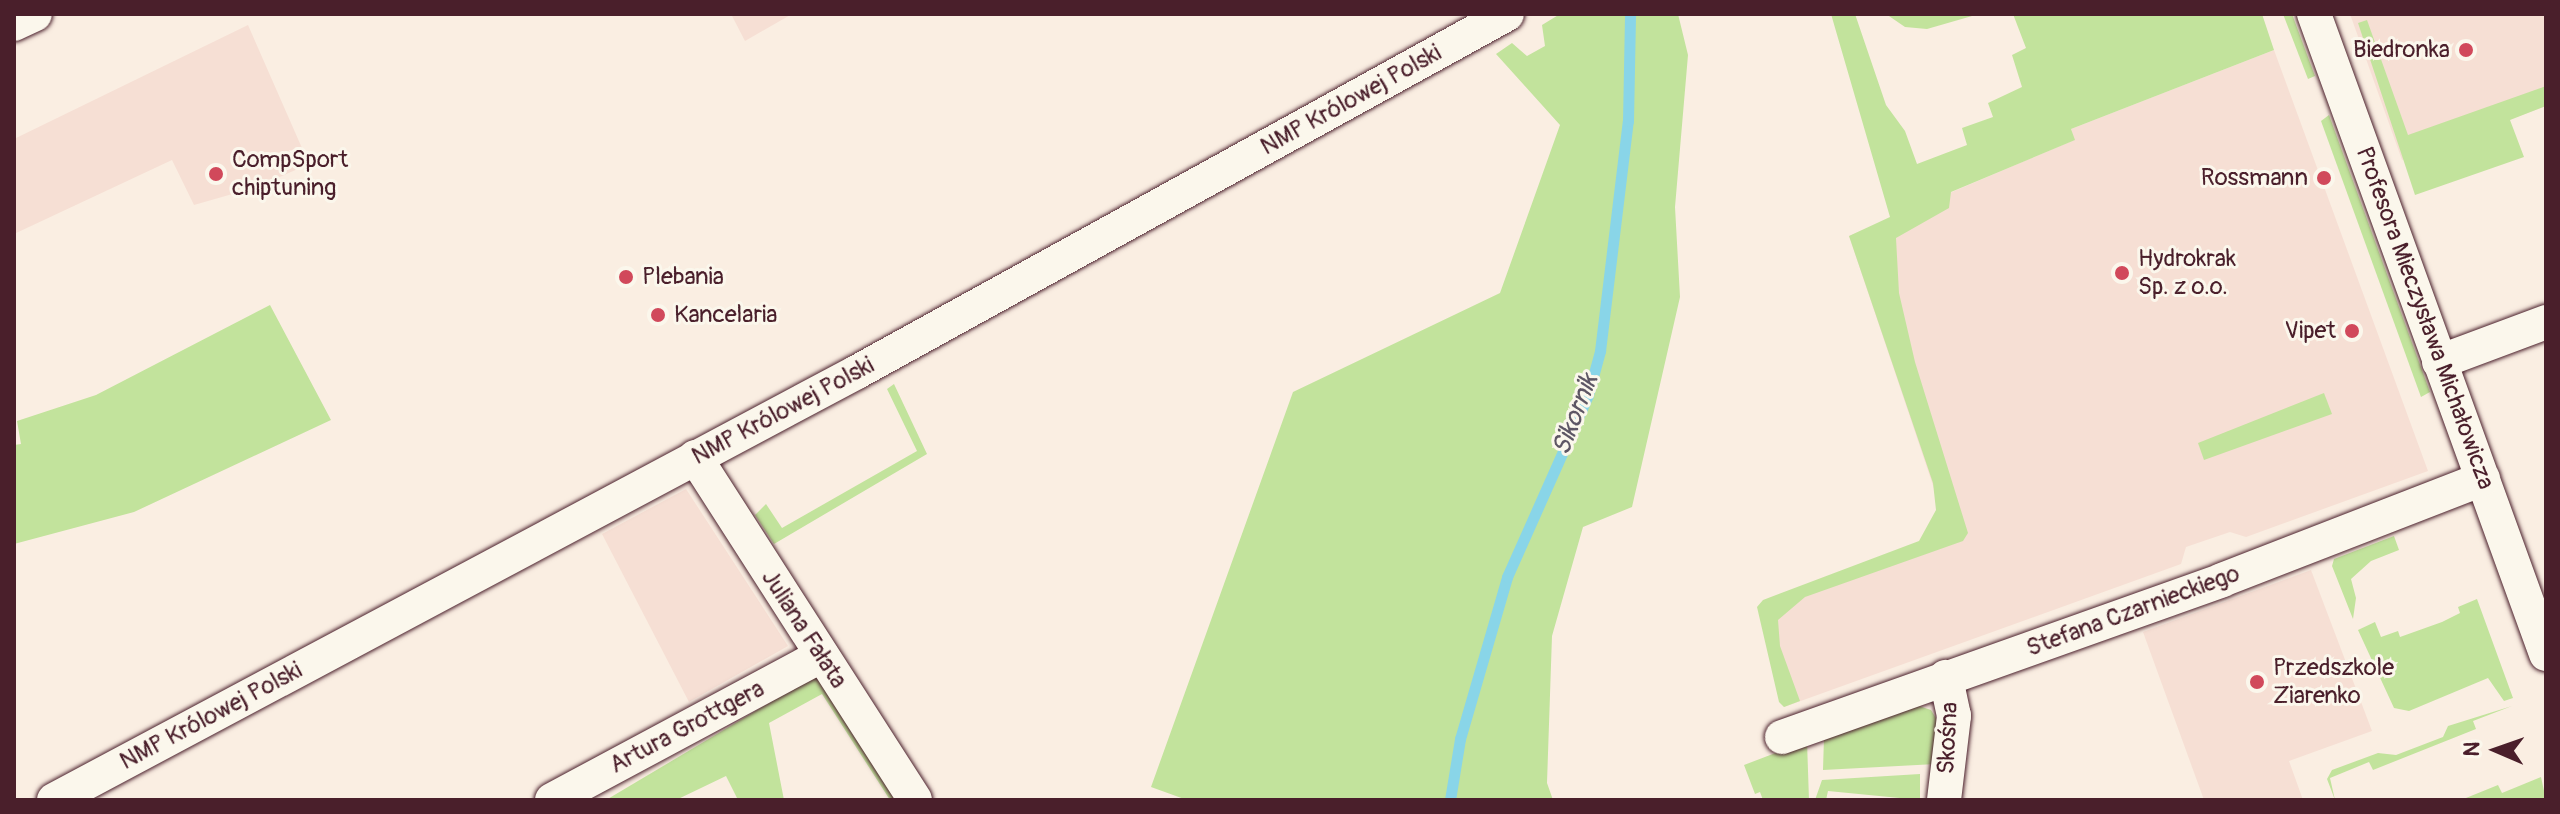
<!DOCTYPE html>
<meta charset="utf-8">
<style>
body{margin:0}
#map{position:relative;width:2560px;height:814px;overflow:hidden;background:#faeee2;font-family:Pangolin,sans-serif}
div>[style]{position:absolute}
.built>*{inset:0;background:#f6dfd4}
.green>*{inset:0;background:#c2e39c}
.stream>*{height:11px;margin:-5.5px;padding:0 5.5px;transform-origin:5.5px;border-radius:5.5px;background:#89d5e8}
.roads{filter:drop-shadow(0 0 2px #4a1f2b) drop-shadow(0 0 2px #4a1f2b)}
.minor>*{height:34px;margin:-17px;padding:0 17px;transform-origin:17px;border-radius:17px;background:#fbf7ec}
.dots>*{width:22px;height:22px;translate:-50% -50%;box-sizing:border-box;border:4px solid #fbf7ec;border-radius:50%}
span{translate:-50% -50%;white-space:nowrap;text-align:center;line-height:1.15;-webkit-text-stroke:6px #fbf7ec;paint-order:stroke}
.poi-label{font-size:24px;color:#4a1f2b}
.right{translate:-100% -50%;text-align:right}
.left{translate:0 -50%;text-align:left}
.street-label{font-size:24px;color:#4a1f2b}
.water-label{font-size:26px;color:#5d5664;font-style:italic}
.frame{position:absolute;inset:0;border:16px solid #4a1f2b;pointer-events:none}
.north{position:absolute;left:2456px;top:710px;width:80px;height:80px;-webkit-text-stroke:6px #fbf7ec;paint-order:stroke;rotate:272deg;font-size:22px;font-weight:700;line-height:32px;text-align:center;color:#4a1f2b}
.north::after{content:'';display:block;margin:auto;width:28px;height:36px;background:#4a1f2b;clip-path:polygon(50% 0,100% 100%,50% 72%,0 100%)}
</style>
<div id="map">
<div class="built">
<i style="clip-path:polygon(731px 14px,792px 14px,745px 41px)"></i>
<i style="clip-path:polygon(2350px 14px,2546px 14px,2546px 106px,2402px 160px)"></i>
<i style="clip-path:polygon(248px 25px,309px 164px,257px 187px,194px 205px,172px 160px,14px 234px,14px 139px)"></i>
<i style="clip-path:polygon(2274px 50px,2428px 471px,2246px 537px,2230px 532px,2186px 547px,2181px 564px,1784px 707px,1761px 611px,1950px 536px,1849px 236px,2074px 140px,2071px 129px)"></i>
<i style="clip-path:polygon(686px 489px,788px 646px,689px 702px,602px 534px)"></i>
<i style="clip-path:polygon(2311px 570px,2372px 731px,2289px 761px,2303px 800px,2204px 800px,2143px 632px)"></i>
</div>
<div class="green">
<i style="clip-path:polygon(1560px 14px,1678px 14px,1688px 55px,1675px 207px,1680px 297px,1632px 507px,1583px 527px,1552px 636px,1547px 783px,1553px 800px,1187px 800px,1151px 787px,1293px 392px,1500px 293px,1560px 125px,1496px 54px,1512px 43px,1527px 56px,1545px 46px,1542px 25px)"></i>
<i style="clip-path:polygon(1831px 14px,1855px 14px,1886px 105px,1905px 131px,1917px 164px,1967px 145px,1962px 128px,1993px 117px,1988px 103px,2022px 87px,2012px 55px,2026px 48px,2013px 14px,2262px 14px,2274px 50px,2071px 129px,2075px 140px,1951px 192px,1949px 208px,1896px 238px,1899px 293px,1915px 362px,1968px 533px,1963px 541px,1805px 597px,1778px 620px,1780px 646px,1800px 701px,1784px 707px,1779px 702px,1757px 607px,1763px 600px,1919px 541px,1936px 510px,1933px 483px,1849px 236px,1890px 217px)"></i>
<i style="clip-path:polygon(1886px 14px,1979px 14px,1927px 29px,1905px 27px)"></i>
<i style="clip-path:polygon(2283px 14px,2292px 14px,2315px 76px,2308px 79px)"></i>
<i style="clip-path:polygon(2367px 20px,2408px 135px,2546px 86px,2546px 106px,2510px 120px,2524px 157px,2415px 195px,2358px 23px)"></i>
<i style="clip-path:polygon(2329px 115px,2430px 392px,2421px 397px,2321px 121px)"></i>
<i style="clip-path:polygon(270px 305px,331px 420px,134px 512px,14px 544px,14px 445px,21px 444px,17px 421px,96px 395px)"></i>
<i style="clip-path:polygon(894px 384px,927px 454px,774px 544px,755px 515px,766px 504px,782px 528px,917px 451px,887px 389px)"></i>
<i style="clip-path:polygon(2324px 393px,2332px 414px,2204px 460px,2198px 443px)"></i>
<i style="clip-path:polygon(2394px 536px,2399px 550px,2371px 561px,2351px 579px,2356px 598px,2353px 619px,2332px 566px,2334px 559px)"></i>
<i style="clip-path:polygon(2477px 599px,2513px 698px,2504px 701px,2488px 678px,2409px 711px,2394px 708px,2358px 630px,2375px 622px,2381px 637px,2398px 631px,2400px 637px,2442px 622px,2460px 613px,2458px 607px)"></i>
<i style="clip-path:polygon(823px 671px,904px 800px,890px 800px,822px 694px,769px 723px,784px 800px,738px 800px,726px 776px,676px 800px,606px 800px)"></i>
<i style="clip-path:polygon(1916px 705px,1931px 710px,1940px 725px,1936px 764px,1823px 770px,1824px 737px)"></i>
<i style="clip-path:polygon(2512px 706px,2473px 721px,2476px 729px,2373px 770px,2369px 762px,2330px 778px,2335px 800px,2327px 779px,2332px 770px,2378px 753px,2396px 755px,2443px 737px,2448px 726px)"></i>
<i style="clip-path:polygon(1807px 741px,1809px 800px,1763px 800px,1760px 792px,1755px 794px,1744px 765px)"></i>
<i style="clip-path:polygon(1920px 774px,1920px 800px,1828px 791px,1826px 800px,1815px 800px,1822px 780px)"></i>
<i style="clip-path:polygon(2541px 777px,2546px 800px,2461px 800px,2498px 785px,2502px 793px)"></i>
</div>
<div class="stream">
<i style="left:1450px;top:800px;width:62px;rotate:-80.7deg"></i>
<i style="left:1460px;top:739px;width:169px;rotate:-73.8deg"></i>
<i style="left:1507px;top:577px;width:199px;rotate:-66deg"></i>
<i style="left:1588px;top:395px;width:46px;rotate:-74.7deg"></i>
<i style="left:1600px;top:351px;width:232px;rotate:-83.1deg"></i>
<i style="left:1628px;top:121px;width:107px;rotate:-88.9deg"></i>
</div>
<div class="roads">
<div class="minor">
<i style="left:2314px;top:14px;width:681px;rotate:70.07deg"></i>
<i style="left:14px;top:24px;width:23px;rotate:-25deg"></i>
<i style="left:2439px;top:362px;width:114px;rotate:-20.5deg"></i>
<i style="left:695px;top:457px;width:407px;rotate:57.3deg"></i>
<i style="left:1782px;top:737px;width:467px;rotate:-19.6deg"></i>
<i style="left:2222px;top:580px;width:280px;rotate:-21.2deg"></i>
<i style="left:54px;top:800px;width:910px;rotate:-28.06deg"></i>
<i style="left:857px;top:372px;width:742px;rotate:-28.84deg"></i>
<i style="left:552px;top:800px;width:306px;rotate:-28.2deg"></i>
<i style="left:1944px;top:800px;width:85px;rotate:-83.2deg"></i>
<i style="left:1954px;top:716px;width:40px;rotate:-102deg"></i>
</div>
</div>
<div class="dots">
<i style="left:2466px;top:50px;background:#d1495b"></i>
<i style="left:216px;top:174px;background:#d1495b"></i>
<i style="left:2324px;top:178px;background:#d1495b"></i>
<i style="left:2122px;top:273px;background:#d1495b"></i>
<i style="left:626px;top:277px;background:#d1495b"></i>
<i style="left:658px;top:315px;background:#d1495b"></i>
<i style="left:2352px;top:331px;background:#d1495b"></i>
<i style="left:2257px;top:682px;background:#d1495b"></i>
</div>
<div class="poi-label">
<span class="right" style="left:2450px;top:50px">Biedronka</span>
<span class="left" style="left:232px;top:174px">CompSport<br>chiptuning</span>
<span class="right" style="left:2308px;top:178px">Rossmann</span>
<span class="left" style="left:2138px;top:273px">Hydrokrak<br>Sp. z o.o.</span>
<span class="left" style="left:642px;top:277px">Plebania</span>
<span class="left" style="left:674px;top:315px">Kancelaria</span>
<span class="right" style="left:2336px;top:331px">Vipet</span>
<span class="left" style="left:2273px;top:682px">Przedszkole<br>Ziarenko</span>
</div>
<div class="street-label">
<span style="left:1351px;top:100px;rotate:-29deg">NMP Królowej Polski</span>
<span style="left:2425px;top:318px;rotate:70deg">Profesora Mieczysława Michałowicza</span>
<span style="left:783px;top:411px;rotate:-28deg">NMP Królowej Polski</span>
<span style="left:2133px;top:611px;rotate:-20deg">Stefana Czarnieckiego</span>
<span style="left:804px;top:629px;rotate:57deg">Juliana Fałata</span>
<span style="left:211px;top:716px;rotate:-28deg">NMP Królowej Polski</span>
<span style="left:687px;top:727px;rotate:-28deg">Artura Grottgera</span>
<span style="left:1948px;top:738px;rotate:-87deg">Skośna</span>
</div>
<div class="water-label">
<span style="left:1576px;top:415px;rotate:-69deg">Sikornik</span>
</div>
<div class="frame"></div>
<div class="north">N</div>
</div>
